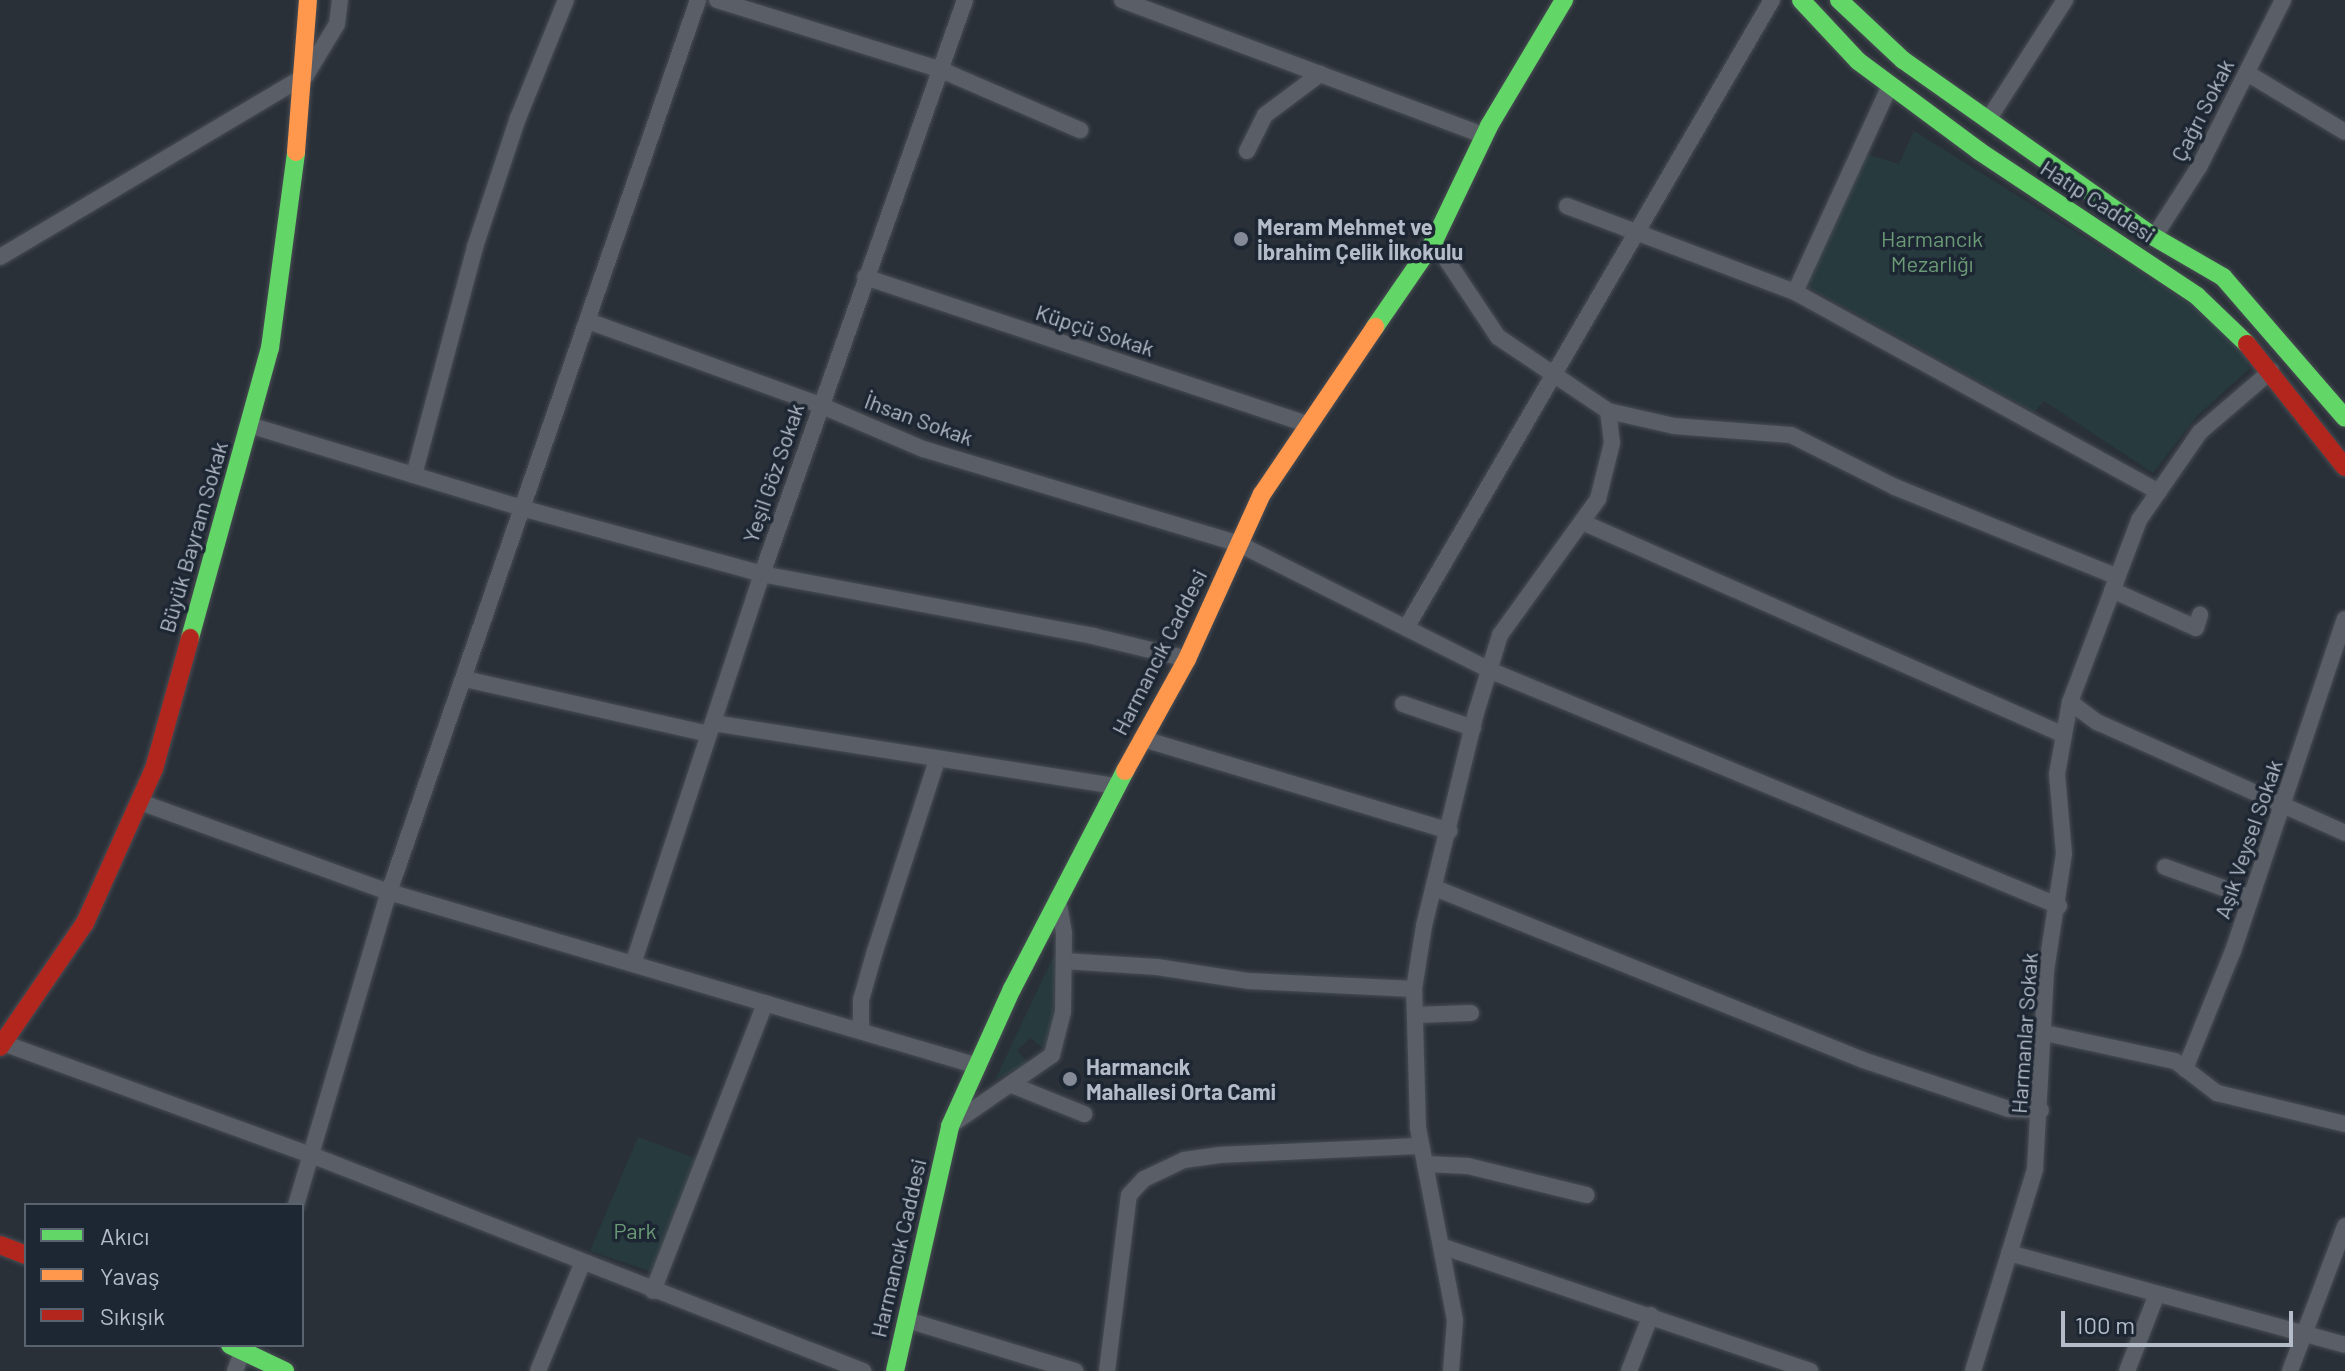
<!DOCTYPE html>
<meta charset="utf-8">
<style>
body{margin:0}
#map{position:relative;width:2345px;height:1371px;overflow:hidden;background:#2a3038;font-family:Barlow,sans-serif}
div>[style]{position:absolute}
.green>*{inset:0;background:#273a3e}
.roads{filter:drop-shadow(0 0 2px #484c53) drop-shadow(0 0 2px #484c53)}
.street>*{height:16px;margin:-8px;padding:0 8px;transform-origin:8px;border-radius:8px;background:#5a5e66}
.fast>*{height:18px;margin:-9px;padding:0 9px;transform-origin:9px;border-radius:9px;background:#63d668}
.slow>*{height:18px;margin:-9px;padding:0 9px;transform-origin:9px;border-radius:9px;background:#ff974d}
.jam>*{height:18px;margin:-9px;padding:0 9px;transform-origin:9px;border-radius:9px;background:#b3261e}
.dots>*{width:22px;height:22px;translate:-50% -50%;box-sizing:border-box;border:4px solid #1d2633;border-radius:50%}
span{translate:-50% -50%;white-space:nowrap;text-align:center;line-height:1.15;-webkit-text-stroke:7px #1d2633;paint-order:stroke}
.street-label{font-size:22px;color:#b4bcc9}
.poi-label{font-size:22px;color:#b4bcc9;font-weight:700}
.left{translate:0 -50%;text-align:left}
.park-label{font-size:22px;color:#6b9a76}
.legend{position:absolute;left:24px;top:1203px;width:280px;height:144px;box-sizing:border-box;background:#1d2633;border:2px solid #59626f;margin:0;padding:10px 14px;list-style:none;font-size:24px;color:#b4bcc9}
.legend li{display:flex;align-items:center;gap:16px;height:40px}
.legend b{width:40px;border:2px solid #59626f}
.scale{position:absolute;left:2061px;top:1311px;width:232px;height:36px;box-sizing:border-box;border:4px solid #b4bcc9;border-top:0;padding-left:10px;font-size:24px;line-height:28px;white-space:nowrap;color:#b4bcc9;-webkit-text-stroke:6px #1d2633;paint-order:stroke}
</style>
<div id="map">
<div class="green">
<i style="clip-path:polygon(1914px 131px,2199px 309px,2246px 351px,2249px 369px,2196px 417px,2153px 473px,2044px 401px,2034px 412px,1806px 286px,1866px 154px,1899px 164px)"></i>
<i style="clip-path:polygon(1056px 951px,1053px 1028px,1044px 1049px,1031px 1038px,1017px 1050px,1028px 1063px,995px 1080px)"></i>
<i style="clip-path:polygon(638px 1137px,697px 1159px,655px 1273px,590px 1251px)"></i>
</div>
<div class="roads">
<div class="street">
<i style="left:717px;top:0;width:232px;rotate:17.3deg"></i>
<i style="left:939px;top:69px;width:154px;rotate:23.4deg"></i>
<i style="left:1122px;top:0;width:386px;rotate:20.5deg"></i>
<i style="left:2247px;top:73px;width:114px;rotate:31deg"></i>
<i style="left:1988px;top:120px;width:143px;rotate:-57.3deg"></i>
<i style="left:1247px;top:151px;width:40px;rotate:-63.4deg"></i>
<i style="left:1265px;top:115px;width:69px;rotate:-36.7deg"></i>
<i style="left:1567px;top:206px;width:244px;rotate:20.7deg"></i>
<i style="left:1795px;top:292px;width:415px;rotate:28.8deg"></i>
<i style="left:2154px;top:237px;width:83px;rotate:-57.3deg"></i>
<i style="left:2199px;top:167px;width:187px;rotate:-63.3deg"></i>
<i style="left:1434px;top:241px;width:115px;rotate:56.3deg"></i>
<i style="left:1498px;top:337px;width:133px;rotate:33.9deg"></i>
<i style="left:1608px;top:411px;width:68px;rotate:12.8deg"></i>
<i style="left:1674px;top:426px;width:117px;rotate:4.4deg"></i>
<i style="left:1791px;top:435px;width:116px;rotate:26.6deg"></i>
<i style="left:1895px;top:487px;width:240px;rotate:22deg"></i>
<i style="left:0;top:257px;width:356px;rotate:-30.7deg"></i>
<i style="left:306px;top:75px;width:60px;rotate:-58.7deg"></i>
<i style="left:337px;top:24px;width:24px;rotate:-83deg"></i>
<i style="left:865px;top:277px;width:469px;rotate:18.4deg"></i>
<i style="left:1795px;top:292px;width:228px;rotate:-65.3deg"></i>
<i style="left:588px;top:321px;width:247px;rotate:19.9deg"></i>
<i style="left:820px;top:405px;width:112px;rotate:23.1deg"></i>
<i style="left:923px;top:449px;width:330px;rotate:16.7deg"></i>
<i style="left:1239px;top:544px;width:280px;rotate:26.7deg"></i>
<i style="left:1489px;top:670px;width:617px;rotate:22.49deg"></i>
<i style="left:249px;top:425px;width:288px;rotate:16.9deg"></i>
<i style="left:525px;top:509px;width:246px;rotate:15.3deg"></i>
<i style="left:762px;top:574px;width:337px;rotate:10.6deg"></i>
<i style="left:1093px;top:636px;width:97px;rotate:13.7deg"></i>
<i style="left:414px;top:475px;width:236px;rotate:-75deg"></i>
<i style="left:475px;top:247px;width:136px;rotate:-71.6deg"></i>
<i style="left:518px;top:118px;width:127px;rotate:-67.9deg"></i>
<i style="left:1582px;top:522px;width:527px;rotate:23.84deg"></i>
<i style="left:2112px;top:590px;width:92px;rotate:24.3deg"></i>
<i style="left:2196px;top:628px;width:14px;rotate:-73deg"></i>
<i style="left:1406px;top:628px;width:727px;rotate:-59.77deg"></i>
<i style="left:465px;top:679px;width:250px;rotate:12.7deg"></i>
<i style="left:2070px;top:702px;width:34px;rotate:37deg"></i>
<i style="left:2097px;top:722px;width:272px;rotate:24.1deg"></i>
<i style="left:1403px;top:704px;width:74px;rotate:18.9deg"></i>
<i style="left:713px;top:723px;width:408px;rotate:8.9deg"></i>
<i style="left:1143px;top:739px;width:320px;rotate:16.7deg"></i>
<i style="left:140px;top:802px;width:265px;rotate:19.9deg"></i>
<i style="left:389px;top:892px;width:614px;rotate:16.46deg"></i>
<i style="left:2165px;top:867px;width:91px;rotate:19.8deg"></i>
<i style="left:1435px;top:888px;width:461px;rotate:21.9deg"></i>
<i style="left:1863px;top:1060px;width:154px;rotate:18.6deg"></i>
<i style="left:2009px;top:1109px;width:32px;rotate:2deg"></i>
<i style="left:1064px;top:961px;width:93px;rotate:3.7deg"></i>
<i style="left:1157px;top:967px;width:93px;rotate:8.7deg"></i>
<i style="left:1249px;top:981px;width:165px;rotate:2.8deg"></i>
<i style="left:633px;top:964px;width:411px;rotate:-71.7deg"></i>
<i style="left:762px;top:574px;width:609px;rotate:-70.52deg"></i>
<i style="left:1415px;top:1015px;width:56px;rotate:-2deg"></i>
<i style="left:861px;top:1031px;width:31px;rotate:-90deg"></i>
<i style="left:861px;top:1000px;width:51px;rotate:-74.1deg"></i>
<i style="left:875px;top:951px;width:201px;rotate:-72deg"></i>
<i style="left:2045px;top:1033px;width:133px;rotate:12.2deg"></i>
<i style="left:2175px;top:1061px;width:53px;rotate:37.3deg"></i>
<i style="left:2217px;top:1093px;width:132px;rotate:13.6deg"></i>
<i style="left:3px;top:1043px;width:331px;rotate:20deg"></i>
<i style="left:314px;top:1156px;width:590px;rotate:21.39deg"></i>
<i style="left:2185px;top:1069px;width:127px;rotate:-67.9deg"></i>
<i style="left:2233px;top:951px;width:350px;rotate:-71.4deg"></i>
<i style="left:1012px;top:1085px;width:78px;rotate:21.9deg"></i>
<i style="left:951px;top:1125px;width:123px;rotate:-34.7deg"></i>
<i style="left:1052px;top:1055px;width:44px;rotate:-75.7deg"></i>
<i style="left:1063px;top:1012px;width:79px;rotate:-89.3deg"></i>
<i style="left:1064px;top:933px;width:36px;rotate:-100deg"></i>
<i style="left:1425px;top:1164px;width:43px;rotate:2.7deg"></i>
<i style="left:1468px;top:1166px;width:122px;rotate:13.8deg"></i>
<i style="left:296px;top:1205px;width:327px;rotate:-73.5deg"></i>
<i style="left:389px;top:892px;width:944px;rotate:-70.89deg"></i>
<i style="left:1441px;top:1246px;width:390px;rotate:18.7deg"></i>
<i style="left:2009px;top:1253px;width:348px;rotate:15.3deg"></i>
<i style="left:653px;top:1291px;width:309px;rotate:-68.7deg"></i>
<i style="left:907px;top:1320px;width:176px;rotate:16.9deg"></i>
<i style="left:235px;top:1371px;width:28px;rotate:-69deg"></i>
<i style="left:538px;top:1371px;width:116px;rotate:-67.6deg"></i>
<i style="left:1107px;top:1371px;width:177px;rotate:-82.9deg"></i>
<i style="left:1129px;top:1195px;width:22px;rotate:-47deg"></i>
<i style="left:1144px;top:1179px;width:44px;rotate:-25.4deg"></i>
<i style="left:1184px;top:1160px;width:36px;rotate:-8deg"></i>
<i style="left:1220px;top:1155px;width:201px;rotate:-2.6deg"></i>
<i style="left:1451px;top:1371px;width:51px;rotate:-85.5deg"></i>
<i style="left:1455px;top:1320px;width:196px;rotate:-100.9deg"></i>
<i style="left:1418px;top:1128px;width:139px;rotate:-91.6deg"></i>
<i style="left:1414px;top:989px;width:64px;rotate:-81deg"></i>
<i style="left:1424px;top:926px;width:219px;rotate:-76.3deg"></i>
<i style="left:1476px;top:713px;width:82px;rotate:-72.9deg"></i>
<i style="left:1500px;top:635px;width:168px;rotate:-54.2deg"></i>
<i style="left:1598px;top:499px;width:58px;rotate:-76deg"></i>
<i style="left:1612px;top:443px;width:32px;rotate:-97deg"></i>
<i style="left:1629px;top:1371px;width:60px;rotate:-68.6deg"></i>
<i style="left:1973px;top:1371px;width:211px;rotate:-72.9deg"></i>
<i style="left:2035px;top:1169px;width:198px;rotate:-86.8deg"></i>
<i style="left:2046px;top:971px;width:118px;rotate:-81.3deg"></i>
<i style="left:2064px;top:854px;width:80px;rotate:-95deg"></i>
<i style="left:2057px;top:774px;width:73px;rotate:-79.8deg"></i>
<i style="left:2070px;top:702px;width:195px;rotate:-69.2deg"></i>
<i style="left:2139px;top:520px;width:107px;rotate:-55.3deg"></i>
<i style="left:2200px;top:432px;width:94px;rotate:-40.7deg"></i>
<i style="left:2127px;top:1371px;width:83px;rotate:-68.7deg"></i>
<i style="left:2290px;top:1371px;width:155px;rotate:-69.2deg"></i>
</div>
<div class="fast">
<i style="left:1801px;top:0;width:83px;rotate:46.9deg"></i>
<i style="left:1858px;top:61px;width:151px;rotate:36.6deg"></i>
<i style="left:1979px;top:151px;width:262px;rotate:33.6deg"></i>
<i style="left:2197px;top:296px;width:69px;rotate:43.8deg"></i>
<i style="left:1839px;top:0;width:88px;rotate:43.2deg"></i>
<i style="left:1903px;top:60px;width:307px;rotate:35.2deg"></i>
<i style="left:2154px;top:237px;width:80px;rotate:30.1deg"></i>
<i style="left:2223px;top:277px;width:186px;rotate:49.1deg"></i>
<i style="left:1375px;top:327px;width:104px;rotate:-55.5deg"></i>
<i style="left:1434px;top:241px;width:127px;rotate:-64.4deg"></i>
<i style="left:1489px;top:126px;width:147px;rotate:-59.2deg"></i>
<i style="left:190px;top:638px;width:301px;rotate:-74.6deg"></i>
<i style="left:270px;top:348px;width:198px;rotate:-82.4deg"></i>
<i style="left:230px;top:1345px;width:61px;rotate:25.3deg"></i>
<i style="left:895px;top:1371px;width:251px;rotate:-77.3deg"></i>
<i style="left:950px;top:1126px;width:150px;rotate:-65.7deg"></i>
<i style="left:1012px;top:989px;width:246px;rotate:-62.6deg"></i>
</div>
<div class="slow">
<i style="left:296px;top:152px;width:152px;rotate:-85.5deg"></i>
<i style="left:1125px;top:771px;width:128px;rotate:-61deg"></i>
<i style="left:1187px;top:659px;width:181px;rotate:-65.6deg"></i>
<i style="left:1262px;top:494px;width:202px;rotate:-55.9deg"></i>
</div>
<div class="jam">
<i style="left:2247px;top:344px;width:157px;rotate:51.5deg"></i>
<i style="left:0;top:1047px;width:150px;rotate:-55.6deg"></i>
<i style="left:85px;top:923px;width:169px;rotate:-65.9deg"></i>
<i style="left:154px;top:769px;width:136px;rotate:-74.6deg"></i>
<i style="left:0;top:1245px;width:28px;rotate:21deg"></i>
</div>
</div>
<div class="dots">
<i style="left:1241px;top:239px;background:#848b96"></i>
<i style="left:1070px;top:1079px;background:#848b96"></i>
</div>
<div class="street-label">
<span style="left:2202px;top:110px;rotate:-63deg">Çağrı Sokak</span>
<span style="left:2098px;top:201px;rotate:33deg">Hatıp Caddesi</span>
<span style="left:1095px;top:330px;rotate:18deg">Küpçü Sokak</span>
<span style="left:919px;top:419px;rotate:20deg">İhsan Sokak</span>
<span style="left:773px;top:473px;rotate:-71deg">Yeşil Göz Sokak</span>
<span style="left:193px;top:537px;rotate:-74deg">Büyük Bayram Sokak</span>
<span style="left:1159px;top:652px;rotate:-63deg">Harmancık Caddesi</span>
<span style="left:2248px;top:839px;rotate:-71deg">Aşık Veysel Sokak</span>
<span style="left:2024px;top:1033px;rotate:-86deg">Harmanlar Sokak</span>
<span style="left:898px;top:1248px;rotate:-77deg">Harmancık Caddesi</span>
</div>
<div class="poi-label">
<span class="left" style="left:1257px;top:239px">Meram Mehmet ve<br>İbrahim Çelik İlkokulu</span>
<span class="left" style="left:1086px;top:1079px">Harmancık<br>Mahallesi Orta Cami</span>
</div>
<div class="park-label">
<span style="left:1932px;top:251px">Harmancık<br>Mezarlığı</span>
<span style="left:635px;top:1231px">Park</span>
</div>
<ul class="legend">
<li><b style="height:10px;background:#63d668"></b>Akıcı</li>
<li><b style="height:10px;background:#ff974d"></b>Yavaş</li>
<li><b style="height:10px;background:#b3261e"></b>Sıkışık</li>
</ul>
<div class="scale">100 m</div>
</div>
